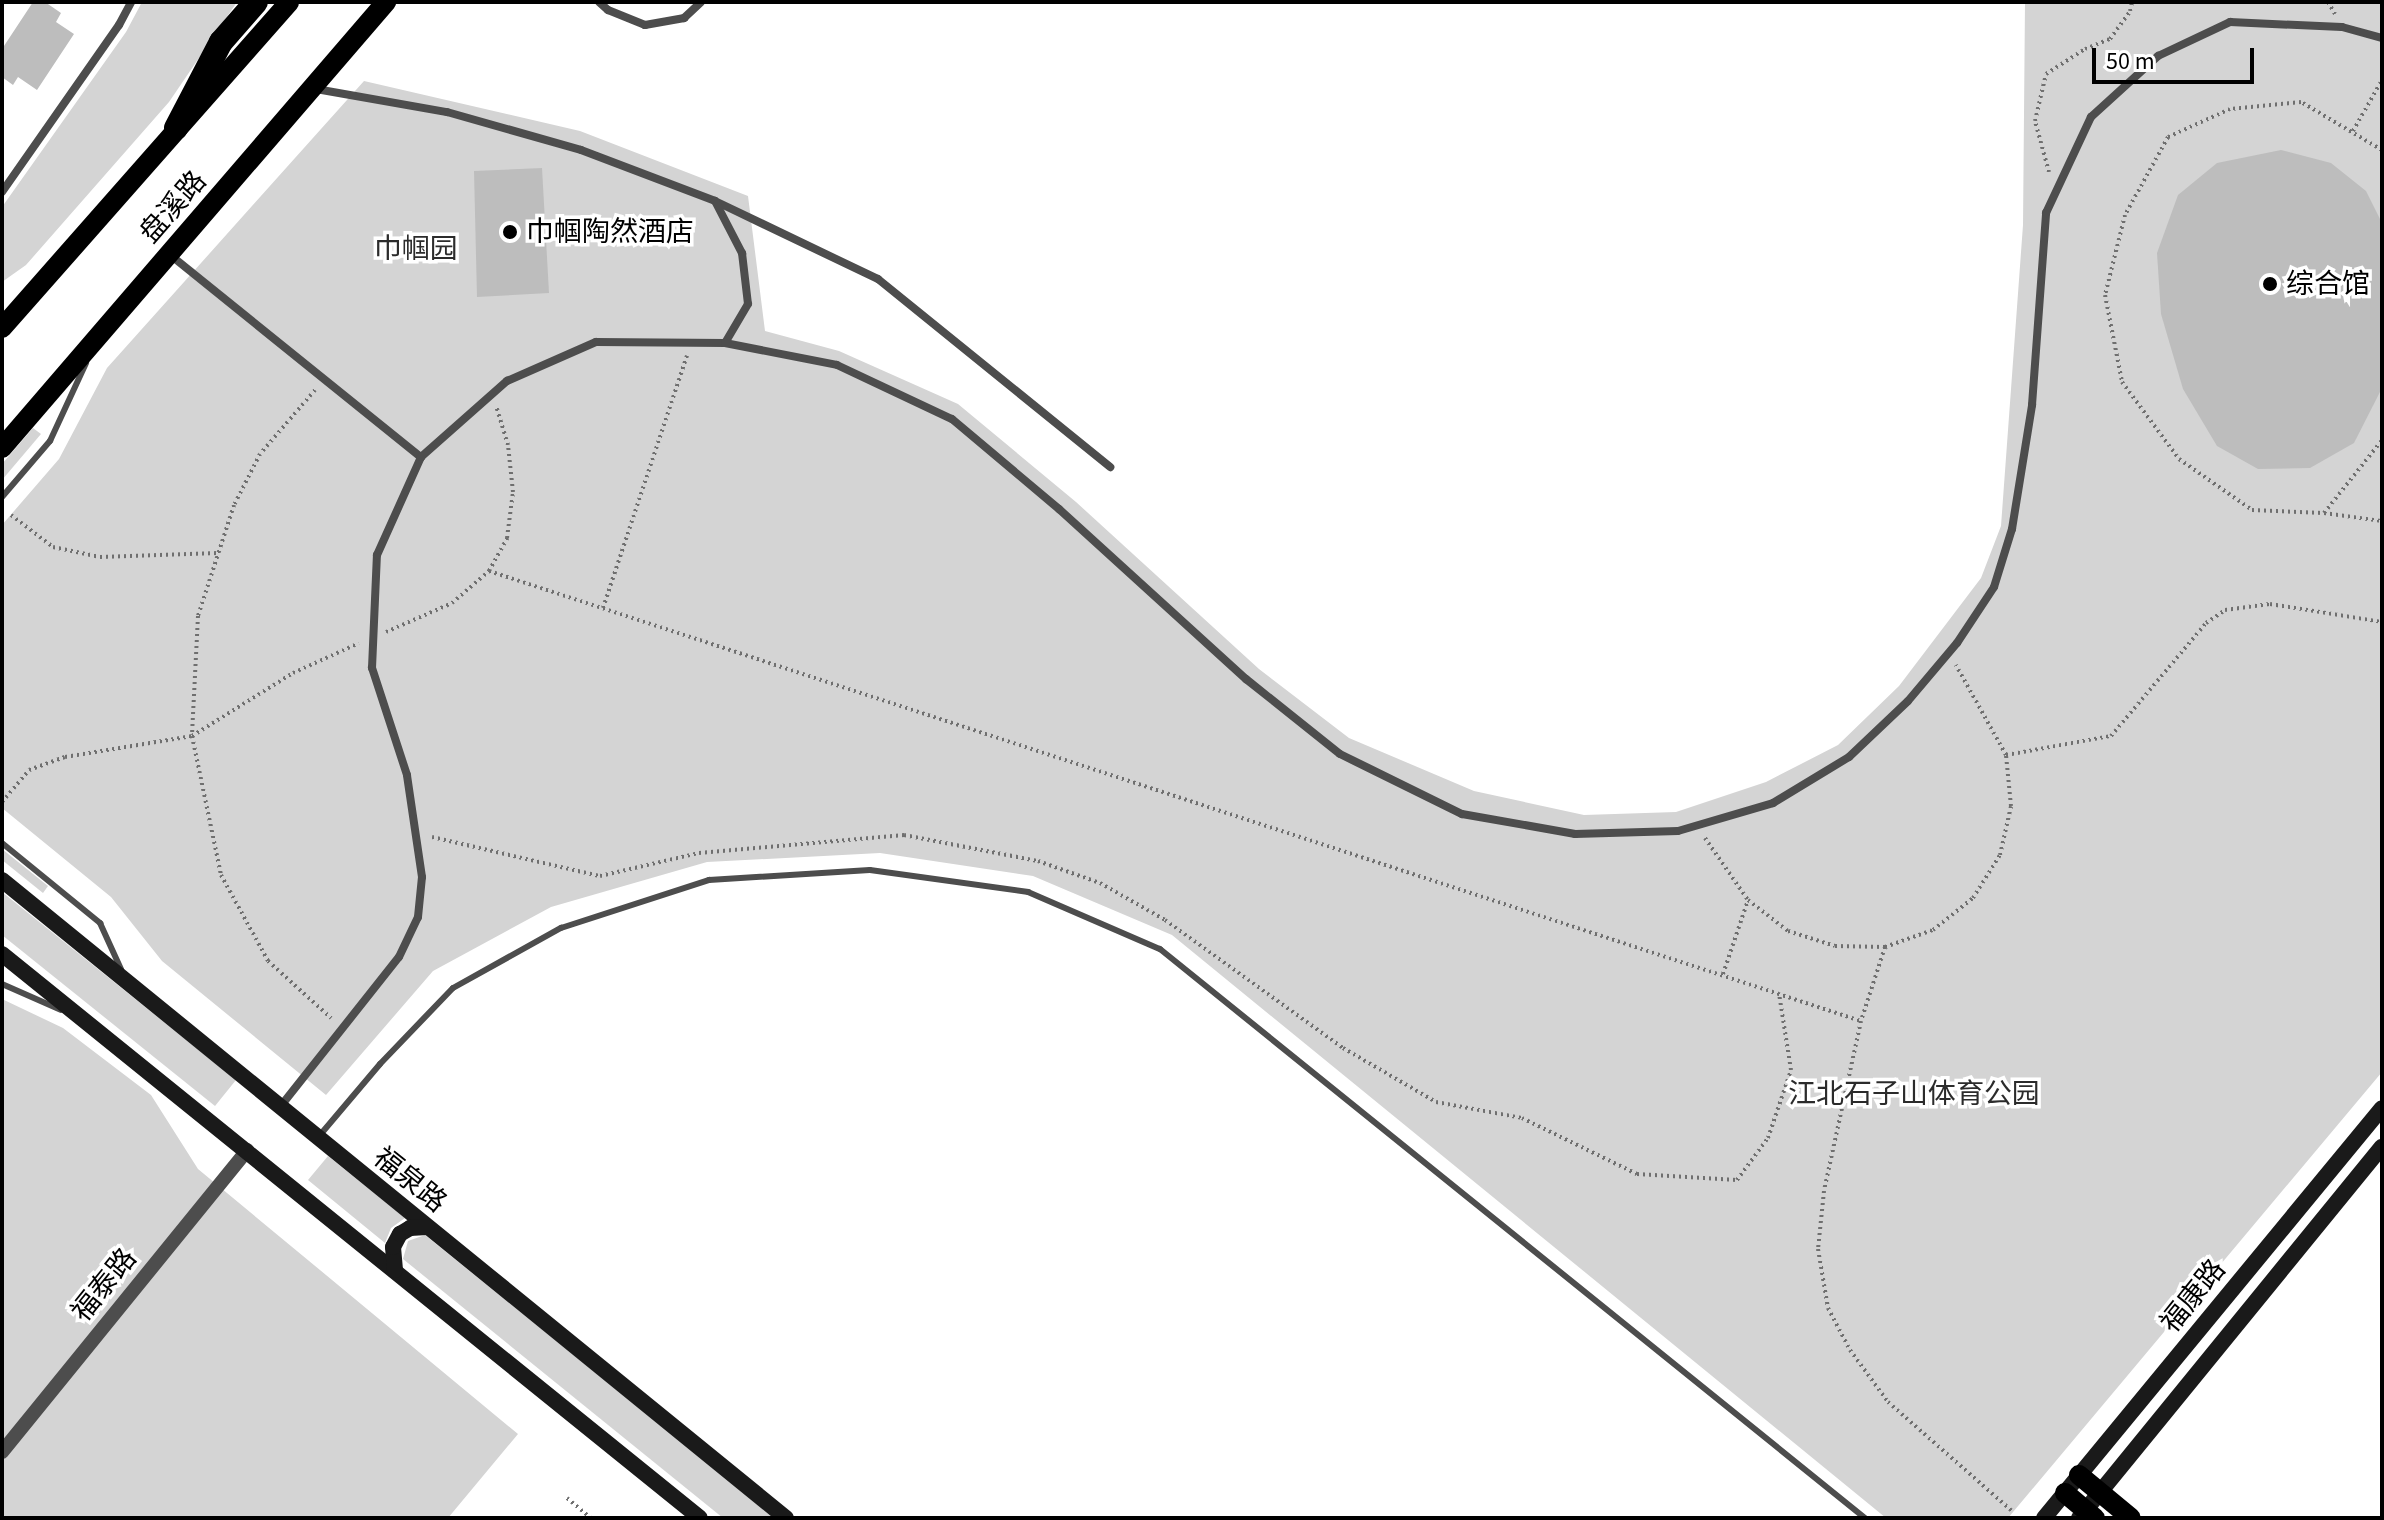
<!DOCTYPE html>
<meta charset="utf-8">
<style>
body{margin:0}
#map{position:relative;width:2384px;height:1520px;overflow:hidden;background:#fff;font-family:"Source Sans 3","Noto Sans SC",sans-serif}
div>[style]{position:absolute}
.green>*{inset:0;background:#d4d4d4}
.building>*{inset:0;background:#bdbdbd}
.path>*{height:4px;margin-top:-2px;transform-origin:0;background:repeating-linear-gradient(90deg,#6f6f6f 0 2px,transparent 0 6px)}
.service>*{height:6px;margin:-3px;padding:0 3px;transform-origin:3px;border-radius:3px;background:#4d4d4d}
.minor>*{height:8px;margin:-4px;padding:0 4px;transform-origin:4px;border-radius:4px;background:#4d4d4d}
.tertiary>*{height:14px;margin:-7px;padding:0 7px;transform-origin:7px;border-radius:7px;background:#4d4d4d}
.secondary>*{height:16px;margin:-8px;padding:0 8px;transform-origin:8px;border-radius:8px;background:#1a1a1a}
.primary>*{height:20px;margin:-10px;padding:0 10px;transform-origin:10px;border-radius:10px;background:#000}
.motorway>*{height:24px;margin:-12px;padding:0 12px;transform-origin:12px;border-radius:12px;background:#000}
.dots>*{width:22px;height:22px;translate:-50% -50%;box-sizing:border-box;border:4px solid #fff;border-radius:50%}
span{translate:-50% -50%;white-space:nowrap;text-align:center;line-height:1.15;-webkit-text-stroke:7px #fff;paint-order:stroke}
.street-label{font-size:28px;color:#000}
.poi-label{font-size:28px;color:#000}
.left{translate:0 -50%;text-align:left}
.park-label{font-size:28px;color:#2b2b2b}
.frame{position:absolute;inset:0;border:4px solid #000;pointer-events:none}
.scale{position:absolute;left:2092px;top:48px;width:162px;height:36px;box-sizing:border-box;border:4px solid #000;border-top:0;padding-left:10px;font-size:24px;line-height:28px;white-space:nowrap;color:#000;-webkit-text-stroke:6px #fff;paint-order:stroke}
</style>
<div id="map">
<div class="green">
<i style="clip-path:polygon(142px 2px,237px 2px,169px 102px,26px 265px,2px 282px,2px 207px,126px 32px)"></i>
<i style="clip-path:polygon(2025px 2px,2382px 2px,2382px 1072px,2008px 1518px,1886px 1518px,1172px 935px,1033px 876px,880px 853px,707px 862px,551px 907px,433px 971px,326px 1095px,162px 961px,111px 897px,2px 808px,2px 525px,59px 459px,107px 368px,364px 81px,580px 131px,748px 196px,765px 331px,839px 351px,958px 404px,1076px 502px,1259px 669px,1349px 738px,1474px 791px,1584px 815px,1676px 812px,1766px 782px,1838px 745px,1899px 686px,1981px 578px,2001px 526px,2023px 225px)"></i>
<i style="clip-path:polygon(33px 428px,41px 434px,2px 480px,2px 464px)"></i>
<i style="clip-path:polygon(2px 849px,48px 886px,43px 893px,2px 860px)"></i>
<i style="clip-path:polygon(2px 892px,236px 1080px,215px 1106px,2px 935px)"></i>
<i style="clip-path:polygon(2px 999px,63px 1028px,151px 1095px,198px 1169px,518px 1434px,448px 1518px,2px 1518px)"></i>
<i style="clip-path:polygon(328px 1156px,405px 1218px,391px 1228px,385px 1243px,308px 1180px)"></i>
<i style="clip-path:polygon(425px 1235px,775px 1518px,723px 1518px,403px 1259px,408px 1241px)"></i>
</div>
<div class="building">
<i style="clip-path:polygon(33px 2px,45px 2px,61px 13px,56px 22px,74px 34px,37px 90px,18px 77px,13px 85px,2px 77px,2px 49px)"></i>
<i style="clip-path:polygon(2281px 150px,2331px 163px,2366px 191px,2382px 223px,2382px 388px,2354px 443px,2310px 468px,2258px 469px,2217px 446px,2183px 389px,2161px 314px,2157px 253px,2178px 195px,2217px 163px)"></i>
<i style="clip-path:polygon(542px 168px,549px 293px,477px 297px,474px 171px)"></i>
</div>
<div class="path">
<i style="left:2328px;top:2px;width:14px;rotate:60deg"></i>
<i style="left:2353px;top:131px;width:59px;rotate:-60.4deg"></i>
<i style="left:2382px;top:150px;width:94px;rotate:-149.3deg"></i>
<i style="left:2301px;top:102px;width:71px;rotate:174.4deg"></i>
<i style="left:2230px;top:109px;width:68px;rotate:155.7deg"></i>
<i style="left:2168px;top:137px;width:89px;rotate:118.9deg"></i>
<i style="left:2125px;top:215px;width:82px;rotate:104deg"></i>
<i style="left:2105px;top:295px;width:89px;rotate:78.9deg"></i>
<i style="left:2122px;top:382px;width:96px;rotate:53.5deg"></i>
<i style="left:2179px;top:459px;width:89px;rotate:34.9deg"></i>
<i style="left:2252px;top:510px;width:72px;rotate:2.4deg"></i>
<i style="left:2324px;top:513px;width:59px;rotate:7.9deg"></i>
<i style="left:2049px;top:172px;width:53px;rotate:-105.4deg"></i>
<i style="left:2035px;top:121px;width:48px;rotate:-76.8deg"></i>
<i style="left:2046px;top:74px;width:46px;rotate:-32.7deg"></i>
<i style="left:2085px;top:49px;width:27px;rotate:-22deg"></i>
<i style="left:2110px;top:39px;width:34px;rotate:-54deg"></i>
<i style="left:2130px;top:11px;width:9px;rotate:-77deg"></i>
<i style="left:315px;top:390px;width:84px;rotate:130.7deg"></i>
<i style="left:260px;top:454px;width:57px;rotate:117deg"></i>
<i style="left:234px;top:505px;width:117px;rotate:108deg"></i>
<i style="left:198px;top:616px;width:120px;rotate:92.9deg"></i>
<i style="left:192px;top:736px;width:142px;rotate:78.2deg"></i>
<i style="left:221px;top:875px;width:98px;rotate:61.3deg"></i>
<i style="left:268px;top:961px;width:85px;rotate:42.1deg"></i>
<i style="left:2324px;top:513px;width:93px;rotate:-51.5deg"></i>
<i style="left:11px;top:515px;width:53px;rotate:37.3deg"></i>
<i style="left:53px;top:547px;width:48px;rotate:12deg"></i>
<i style="left:100px;top:557px;width:118px;rotate:-1.9deg"></i>
<i style="left:489px;top:571px;width:1444px;rotate:18.16deg"></i>
<i style="left:603px;top:608px;width:266px;rotate:-71.6deg"></i>
<i style="left:386px;top:632px;width:72px;rotate:-23.7deg"></i>
<i style="left:452px;top:603px;width:49px;rotate:-40.9deg"></i>
<i style="left:489px;top:571px;width:38px;rotate:-61deg"></i>
<i style="left:507px;top:538px;width:46px;rotate:-82.6deg"></i>
<i style="left:513px;top:492px;width:47px;rotate:-96.1deg"></i>
<i style="left:508px;top:445px;width:39px;rotate:-107deg"></i>
<i style="left:2006px;top:755px;width:107px;rotate:-10.3deg"></i>
<i style="left:2111px;top:736px;width:148px;rotate:-49.9deg"></i>
<i style="left:2206px;top:623px;width:23px;rotate:-34deg"></i>
<i style="left:2225px;top:610px;width:45px;rotate:-7.6deg"></i>
<i style="left:2270px;top:604px;width:113px;rotate:9.1deg"></i>
<i style="left:2px;top:802px;width:42px;rotate:-49.8deg"></i>
<i style="left:29px;top:770px;width:38px;rotate:-20deg"></i>
<i style="left:65px;top:757px;width:129px;rotate:-9.4deg"></i>
<i style="left:192px;top:736px;width:119px;rotate:-32deg"></i>
<i style="left:293px;top:673px;width:72px;rotate:-24.4deg"></i>
<i style="left:432px;top:837px;width:172px;rotate:13.1deg"></i>
<i style="left:600px;top:876px;width:102px;rotate:-13.1deg"></i>
<i style="left:699px;top:853px;width:206px;rotate:-5deg"></i>
<i style="left:904px;top:835px;width:136px;rotate:11deg"></i>
<i style="left:1038px;top:861px;width:66px;rotate:19.5deg"></i>
<i style="left:1100px;top:883px;width:75px;rotate:29.6deg"></i>
<i style="left:1165px;top:920px;width:219px;rotate:35.7deg"></i>
<i style="left:1343px;top:1048px;width:108px;rotate:30.1deg"></i>
<i style="left:1436px;top:1102px;width:87px;rotate:10.5deg"></i>
<i style="left:1522px;top:1118px;width:128px;rotate:26deg"></i>
<i style="left:1637px;top:1174px;width:100px;rotate:3.4deg"></i>
<i style="left:1737px;top:1180px;width:52px;rotate:-53.6deg"></i>
<i style="left:1768px;top:1138px;width:72px;rotate:-71.3deg"></i>
<i style="left:1791px;top:1070px;width:78px;rotate:-98.9deg"></i>
<i style="left:1705px;top:838px;width:75px;rotate:55.3deg"></i>
<i style="left:1748px;top:900px;width:51px;rotate:37.8deg"></i>
<i style="left:1788px;top:931px;width:49px;rotate:17.7deg"></i>
<i style="left:1835px;top:946px;width:50px;rotate:1.1deg"></i>
<i style="left:1885px;top:947px;width:51px;rotate:-19.5deg"></i>
<i style="left:1933px;top:930px;width:51px;rotate:-38.7deg"></i>
<i style="left:1973px;top:898px;width:51px;rotate:-57.9deg"></i>
<i style="left:2000px;top:855px;width:50px;rotate:-77.3deg"></i>
<i style="left:2011px;top:806px;width:51px;rotate:-95.6deg"></i>
<i style="left:2006px;top:755px;width:103px;rotate:-119.1deg"></i>
<i style="left:1885px;top:947px;width:78px;rotate:108deg"></i>
<i style="left:1861px;top:1021px;width:174px;rotate:102.3deg"></i>
<i style="left:1824px;top:1191px;width:58px;rotate:95.9deg"></i>
<i style="left:1818px;top:1249px;width:60px;rotate:80.4deg"></i>
<i style="left:1828px;top:1308px;width:47px;rotate:62.4deg"></i>
<i style="left:1850px;top:1350px;width:64px;rotate:53.8deg"></i>
<i style="left:1888px;top:1402px;width:167px;rotate:41.3deg"></i>
<i style="left:1723px;top:974px;width:78px;rotate:-71.3deg"></i>
<i style="left:567px;top:1498px;width:31px;rotate:40deg"></i>
</div>
<div class="service">
<i style="left:2px;top:497px;width:74px;rotate:-49.4deg"></i>
<i style="left:50px;top:441px;width:86px;rotate:-65.2deg"></i>
<i style="left:2px;top:843px;width:127px;rotate:39.2deg"></i>
<i style="left:100px;top:923px;width:51px;rotate:65.5deg"></i>
<i style="left:2px;top:984px;width:64px;rotate:23.8deg"></i>
<i style="left:320px;top:1135px;width:93px;rotate:-49.8deg"></i>
<i style="left:380px;top:1064px;width:105px;rotate:-46.2deg"></i>
<i style="left:453px;top:988px;width:124px;rotate:-29.1deg"></i>
<i style="left:561px;top:928px;width:156px;rotate:-18deg"></i>
<i style="left:709px;top:880px;width:161px;rotate:-3.6deg"></i>
<i style="left:870px;top:870px;width:160px;rotate:7.9deg"></i>
<i style="left:1028px;top:892px;width:144px;rotate:23.4deg"></i>
<i style="left:1160px;top:949px;width:906px;rotate:38.91deg"></i>
</div>
<div class="minor">
<i style="left:599px;top:2px;width:12px;rotate:42deg"></i>
<i style="left:608px;top:10px;width:40px;rotate:22deg"></i>
<i style="left:645px;top:25px;width:40px;rotate:-10deg"></i>
<i style="left:684px;top:18px;width:23px;rotate:-43deg"></i>
<i style="left:316px;top:89px;width:133px;rotate:10deg"></i>
<i style="left:447px;top:112px;width:139px;rotate:15.8deg"></i>
<i style="left:581px;top:150px;width:143px;rotate:20.8deg"></i>
<i style="left:715px;top:201px;width:181px;rotate:25.6deg"></i>
<i style="left:878px;top:279px;width:299px;rotate:39deg"></i>
<i style="left:2px;top:192px;width:204px;rotate:-55deg"></i>
<i style="left:119px;top:25px;width:26px;rotate:-62deg"></i>
<i style="left:715px;top:201px;width:59px;rotate:62.6deg"></i>
<i style="left:742px;top:253px;width:51px;rotate:83.3deg"></i>
<i style="left:748px;top:304px;width:45px;rotate:120.5deg"></i>
<i style="left:169px;top:254px;width:324px;rotate:38.9deg"></i>
<i style="left:280px;top:1107px;width:191px;rotate:-51.6deg"></i>
<i style="left:399px;top:957px;width:44px;rotate:-64.6deg"></i>
<i style="left:418px;top:917px;width:40px;rotate:-84.3deg"></i>
<i style="left:422px;top:877px;width:103px;rotate:-98.4deg"></i>
<i style="left:407px;top:775px;width:113px;rotate:-108.1deg"></i>
<i style="left:372px;top:668px;width:113px;rotate:-87.5deg"></i>
<i style="left:377px;top:555px;width:107px;rotate:-65.8deg"></i>
<i style="left:421px;top:457px;width:115px;rotate:-41.5deg"></i>
<i style="left:507px;top:381px;width:97px;rotate:-23.7deg"></i>
<i style="left:596px;top:342px;width:129px;rotate:0.4deg"></i>
<i style="left:725px;top:343px;width:114px;rotate:11.1deg"></i>
<i style="left:837px;top:365px;width:127px;rotate:25.2deg"></i>
<i style="left:952px;top:419px;width:140px;rotate:40.1deg"></i>
<i style="left:1059px;top:509px;width:253px;rotate:42.3deg"></i>
<i style="left:1246px;top:679px;width:120px;rotate:38.6deg"></i>
<i style="left:1340px;top:754px;width:136px;rotate:26.2deg"></i>
<i style="left:1462px;top:814px;width:115px;rotate:10deg"></i>
<i style="left:1575px;top:834px;width:103px;rotate:-1.7deg"></i>
<i style="left:1678px;top:831px;width:99px;rotate:-16.4deg"></i>
<i style="left:1773px;top:803px;width:89px;rotate:-31.2deg"></i>
<i style="left:1849px;top:757px;width:81px;rotate:-43.5deg"></i>
<i style="left:1908px;top:701px;width:76px;rotate:-49.8deg"></i>
<i style="left:1957px;top:643px;width:67px;rotate:-56.5deg"></i>
<i style="left:1994px;top:587px;width:61px;rotate:-72.8deg"></i>
<i style="left:2012px;top:529px;width:126px;rotate:-80.8deg"></i>
<i style="left:2032px;top:405px;width:193px;rotate:-85.8deg"></i>
<i style="left:2046px;top:213px;width:106px;rotate:-64.9deg"></i>
<i style="left:2091px;top:117px;width:91px;rotate:-42.3deg"></i>
<i style="left:2158px;top:56px;width:80px;rotate:-25.3deg"></i>
<i style="left:2230px;top:22px;width:112px;rotate:2.6deg"></i>
<i style="left:2342px;top:27px;width:41px;rotate:15.4deg"></i>
</div>
<div class="tertiary">
<i style="left:2px;top:1452px;width:389px;rotate:-50.9deg"></i>
</div>
<div class="secondary">
<i style="left:2px;top:880px;width:1011px;rotate:39.14deg"></i>
<i style="left:2px;top:954px;width:897px;rotate:38.94deg"></i>
<i style="left:395px;top:1270px;width:23px;rotate:-95deg"></i>
<i style="left:393px;top:1247px;width:15px;rotate:-62deg"></i>
<i style="left:400px;top:1234px;width:12px;rotate:-31deg"></i>
<i style="left:410px;top:1228px;width:17px;rotate:-3deg"></i>
<i style="left:2044px;top:1518px;width:531px;rotate:-50.5deg"></i>
<i style="left:2079px;top:1518px;width:479px;rotate:-50.8deg"></i>
</div>
<div class="primary">
<i style="left:2px;top:328px;width:434px;rotate:-48.6deg"></i>
<i style="left:2px;top:448px;width:589px;rotate:-49.27deg"></i>
<i style="left:2079px;top:1475px;width:67px;rotate:39.6deg"></i>
<i style="left:2065px;top:1493px;width:39px;rotate:40deg"></i>
</div>
<div class="motorway">
<i style="left:176px;top:128px;width:97px;rotate:-62.4deg"></i>
<i style="left:221px;top:42px;width:53px;rotate:-48.8deg"></i>
</div>
<div class="dots">
<i style="left:510px;top:232px;background:#000"></i>
<i style="left:2270px;top:284px;background:#000"></i>
</div>
<div class="street-label">
<span style="left:173px;top:207px;rotate:-49deg">盘溪路</span>
<span style="left:410px;top:1180px;rotate:39deg">福泉路</span>
<span style="left:104px;top:1285px;rotate:-51deg">福泰路</span>
<span style="left:2193px;top:1296px;rotate:-51deg">福康路</span>
</div>
<div class="poi-label">
<span class="left" style="left:526px;top:232px">巾帼陶然酒店</span>
<span class="left" style="left:2286px;top:284px">综合馆</span>
</div>
<div class="park-label">
<span style="left:416px;top:249px">巾帼园</span>
<span style="left:1914px;top:1094px">江北石子山体育公园</span>
</div>
<div class="frame"></div>
<div class="scale">50 m</div>
</div>
